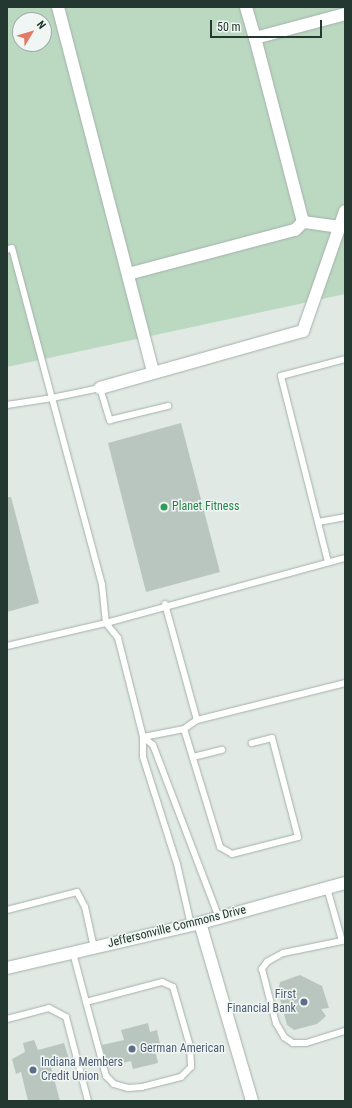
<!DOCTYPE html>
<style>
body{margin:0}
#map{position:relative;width:352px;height:1108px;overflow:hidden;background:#e0e9e4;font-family:"Roboto Condensed",sans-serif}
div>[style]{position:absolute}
.green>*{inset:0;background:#bbd8c1}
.building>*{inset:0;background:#b9c6c0}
.roads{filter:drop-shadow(0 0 1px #a4b0aa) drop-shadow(0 0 1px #a4b0aa)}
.lane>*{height:6px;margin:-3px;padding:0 3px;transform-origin:3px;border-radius:3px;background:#fff}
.street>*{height:12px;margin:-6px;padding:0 6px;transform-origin:6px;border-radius:6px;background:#fff}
.dots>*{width:11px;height:11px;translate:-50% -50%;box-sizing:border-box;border:2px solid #f0f6f3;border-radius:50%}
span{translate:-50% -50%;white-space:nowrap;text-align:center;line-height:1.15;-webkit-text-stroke:3px #f0f6f3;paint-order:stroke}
.leisure-label{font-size:12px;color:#27864d}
.left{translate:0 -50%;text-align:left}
.street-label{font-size:12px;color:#233830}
.service-label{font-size:12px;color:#4e5e75}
.right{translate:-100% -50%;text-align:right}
.frame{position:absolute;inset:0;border:8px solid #233830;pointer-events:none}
.north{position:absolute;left:12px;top:12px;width:40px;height:40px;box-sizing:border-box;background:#f0f6f3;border:1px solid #9eaaa5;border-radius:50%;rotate:52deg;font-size:11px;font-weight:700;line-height:16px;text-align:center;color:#233830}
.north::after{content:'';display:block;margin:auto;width:14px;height:18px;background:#e27a65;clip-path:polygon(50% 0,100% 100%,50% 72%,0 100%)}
.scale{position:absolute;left:210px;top:20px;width:112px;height:18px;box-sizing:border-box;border:2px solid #233830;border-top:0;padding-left:5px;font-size:12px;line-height:14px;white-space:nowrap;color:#233830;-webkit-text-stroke:3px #f0f6f3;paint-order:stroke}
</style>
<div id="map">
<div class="green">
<i style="clip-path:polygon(evenodd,7px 7px,345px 7px,345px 294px,7px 367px,7px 7px,20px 20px,44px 20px,44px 44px,20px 44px,20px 20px)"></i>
</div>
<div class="building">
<i style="clip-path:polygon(181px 423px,220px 572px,146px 592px,108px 443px)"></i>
<i style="clip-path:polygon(7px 497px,11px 497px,39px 603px,7px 612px)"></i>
<i style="clip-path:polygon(300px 975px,322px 986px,329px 1008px,321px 1009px,326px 1016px,317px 1024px,294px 1030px,287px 1025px,278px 992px,280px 982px)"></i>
<i style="clip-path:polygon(148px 1023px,150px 1032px,157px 1030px,162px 1053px,156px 1054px,158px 1063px,133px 1069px,131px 1061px,108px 1067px,102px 1045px,124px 1040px,121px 1030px)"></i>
<i style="clip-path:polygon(34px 1040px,38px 1050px,64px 1043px,70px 1062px,51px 1067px,60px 1101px,28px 1101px,21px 1072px,16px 1074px,12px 1059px,25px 1052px,23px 1043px)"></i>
</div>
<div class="roads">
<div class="lane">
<i style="left:7px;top:250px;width:5px;rotate:-22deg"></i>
<i style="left:12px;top:248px;width:155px;rotate:75.1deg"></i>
<i style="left:52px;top:398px;width:49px;rotate:-11.8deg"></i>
<i style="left:100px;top:388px;width:34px;rotate:73deg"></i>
<i style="left:110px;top:420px;width:60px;rotate:-13.6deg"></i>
<i style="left:7px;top:405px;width:46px;rotate:-8.8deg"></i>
<i style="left:52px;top:398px;width:194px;rotate:75deg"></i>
<i style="left:102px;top:585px;width:38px;rotate:84deg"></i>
<i style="left:106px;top:623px;width:248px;rotate:-15.2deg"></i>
<i style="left:318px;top:522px;width:27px;rotate:-10deg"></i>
<i style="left:328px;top:562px;width:192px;rotate:-104.2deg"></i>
<i style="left:281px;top:376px;width:66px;rotate:-14.9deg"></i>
<i style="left:165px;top:604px;width:120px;rotate:74.6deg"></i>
<i style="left:197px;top:720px;width:153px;rotate:-14deg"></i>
<i style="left:7px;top:646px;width:102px;rotate:-13.1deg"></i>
<i style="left:106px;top:623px;width:19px;rotate:51deg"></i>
<i style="left:118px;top:638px;width:102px;rotate:75.8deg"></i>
<i style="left:143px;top:737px;width:20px;rotate:90deg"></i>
<i style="left:143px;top:757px;width:112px;rotate:72.4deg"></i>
<i style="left:177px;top:864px;width:63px;rotate:77.1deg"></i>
<i style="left:184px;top:729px;width:16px;rotate:-35deg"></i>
<i style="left:143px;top:737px;width:42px;rotate:-11deg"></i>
<i style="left:184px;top:729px;width:123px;rotate:73deg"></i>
<i style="left:220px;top:847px;width:14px;rotate:30deg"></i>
<i style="left:232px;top:854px;width:68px;rotate:-14.4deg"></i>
<i style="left:298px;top:837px;width:102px;rotate:-104.7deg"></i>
<i style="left:272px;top:738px;width:21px;rotate:166deg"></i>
<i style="left:143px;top:737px;width:13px;rotate:39deg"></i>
<i style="left:153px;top:745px;width:185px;rotate:69.1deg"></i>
<i style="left:193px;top:757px;width:30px;rotate:-14deg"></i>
<i style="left:327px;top:888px;width:55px;rotate:74.2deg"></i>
<i style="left:342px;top:941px;width:60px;rotate:168.5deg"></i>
<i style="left:283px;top:953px;width:18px;rotate:151deg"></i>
<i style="left:267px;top:962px;width:9px;rotate:126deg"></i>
<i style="left:262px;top:969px;width:56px;rotate:75.5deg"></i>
<i style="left:276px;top:1023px;width:16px;rotate:60deg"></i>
<i style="left:284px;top:1037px;width:11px;rotate:34deg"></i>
<i style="left:293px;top:1043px;width:13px"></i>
<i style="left:306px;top:1043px;width:41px;rotate:-17.1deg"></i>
<i style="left:7px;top:910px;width:72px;rotate:-14.4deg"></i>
<i style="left:77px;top:892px;width:17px;rotate:62deg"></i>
<i style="left:85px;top:907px;width:42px;rotate:77.6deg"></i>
<i style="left:73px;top:953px;width:51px;rotate:75.1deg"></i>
<i style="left:86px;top:1002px;width:79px;rotate:-14.7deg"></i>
<i style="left:162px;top:982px;width:12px;rotate:24deg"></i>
<i style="left:173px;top:987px;width:61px;rotate:73.9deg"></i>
<i style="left:190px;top:1046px;width:21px;rotate:87deg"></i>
<i style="left:191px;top:1067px;width:14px;rotate:135deg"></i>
<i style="left:181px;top:1077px;width:40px;rotate:165.6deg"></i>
<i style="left:142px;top:1087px;width:14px;rotate:176deg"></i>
<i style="left:128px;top:1088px;width:15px;rotate:-164deg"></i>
<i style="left:114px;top:1084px;width:11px;rotate:-135deg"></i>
<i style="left:106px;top:1076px;width:77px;rotate:-105.1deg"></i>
<i style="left:7px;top:1019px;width:43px;rotate:-14.7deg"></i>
<i style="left:49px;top:1008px;width:19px;rotate:28deg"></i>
<i style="left:66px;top:1017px;width:87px;rotate:75.3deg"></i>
</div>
<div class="street">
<i style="left:58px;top:7px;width:377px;rotate:75.4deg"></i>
<i style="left:246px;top:7px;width:32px;rotate:74deg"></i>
<i style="left:340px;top:227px;width:37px;rotate:-172deg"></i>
<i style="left:303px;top:222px;width:190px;rotate:-104.6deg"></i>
<i style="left:255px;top:38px;width:93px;rotate:-14.9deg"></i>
<i style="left:128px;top:274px;width:173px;rotate:-14.8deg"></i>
<i style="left:295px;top:230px;width:11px;rotate:-45deg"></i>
<i style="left:100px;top:388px;width:211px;rotate:-15.7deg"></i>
<i style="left:303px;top:331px;width:127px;rotate:-70.7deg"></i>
<i style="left:200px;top:923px;width:185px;rotate:73.7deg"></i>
<i style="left:7px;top:968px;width:198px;rotate:-13.1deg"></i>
<i style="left:200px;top:923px;width:150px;rotate:-15.4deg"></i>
</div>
</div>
<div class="dots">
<i style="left:164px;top:507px;background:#2e9e5b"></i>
<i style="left:304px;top:1002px;background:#5c6f8a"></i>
<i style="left:132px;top:1049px;background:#5c6f8a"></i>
<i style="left:33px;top:1070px;background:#5c6f8a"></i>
</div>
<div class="leisure-label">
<span class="left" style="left:172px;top:507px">Planet Fitness</span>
</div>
<div class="street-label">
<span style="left:177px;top:927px;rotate:-14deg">Jeffersonville Commons Drive</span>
</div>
<div class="service-label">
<span class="right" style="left:296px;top:1002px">First<br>Financial Bank</span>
<span class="left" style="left:140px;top:1049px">German American</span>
<span class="left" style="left:41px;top:1070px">Indiana Members<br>Credit Union</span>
</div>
<div class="frame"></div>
<div class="north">N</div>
<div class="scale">50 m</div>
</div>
